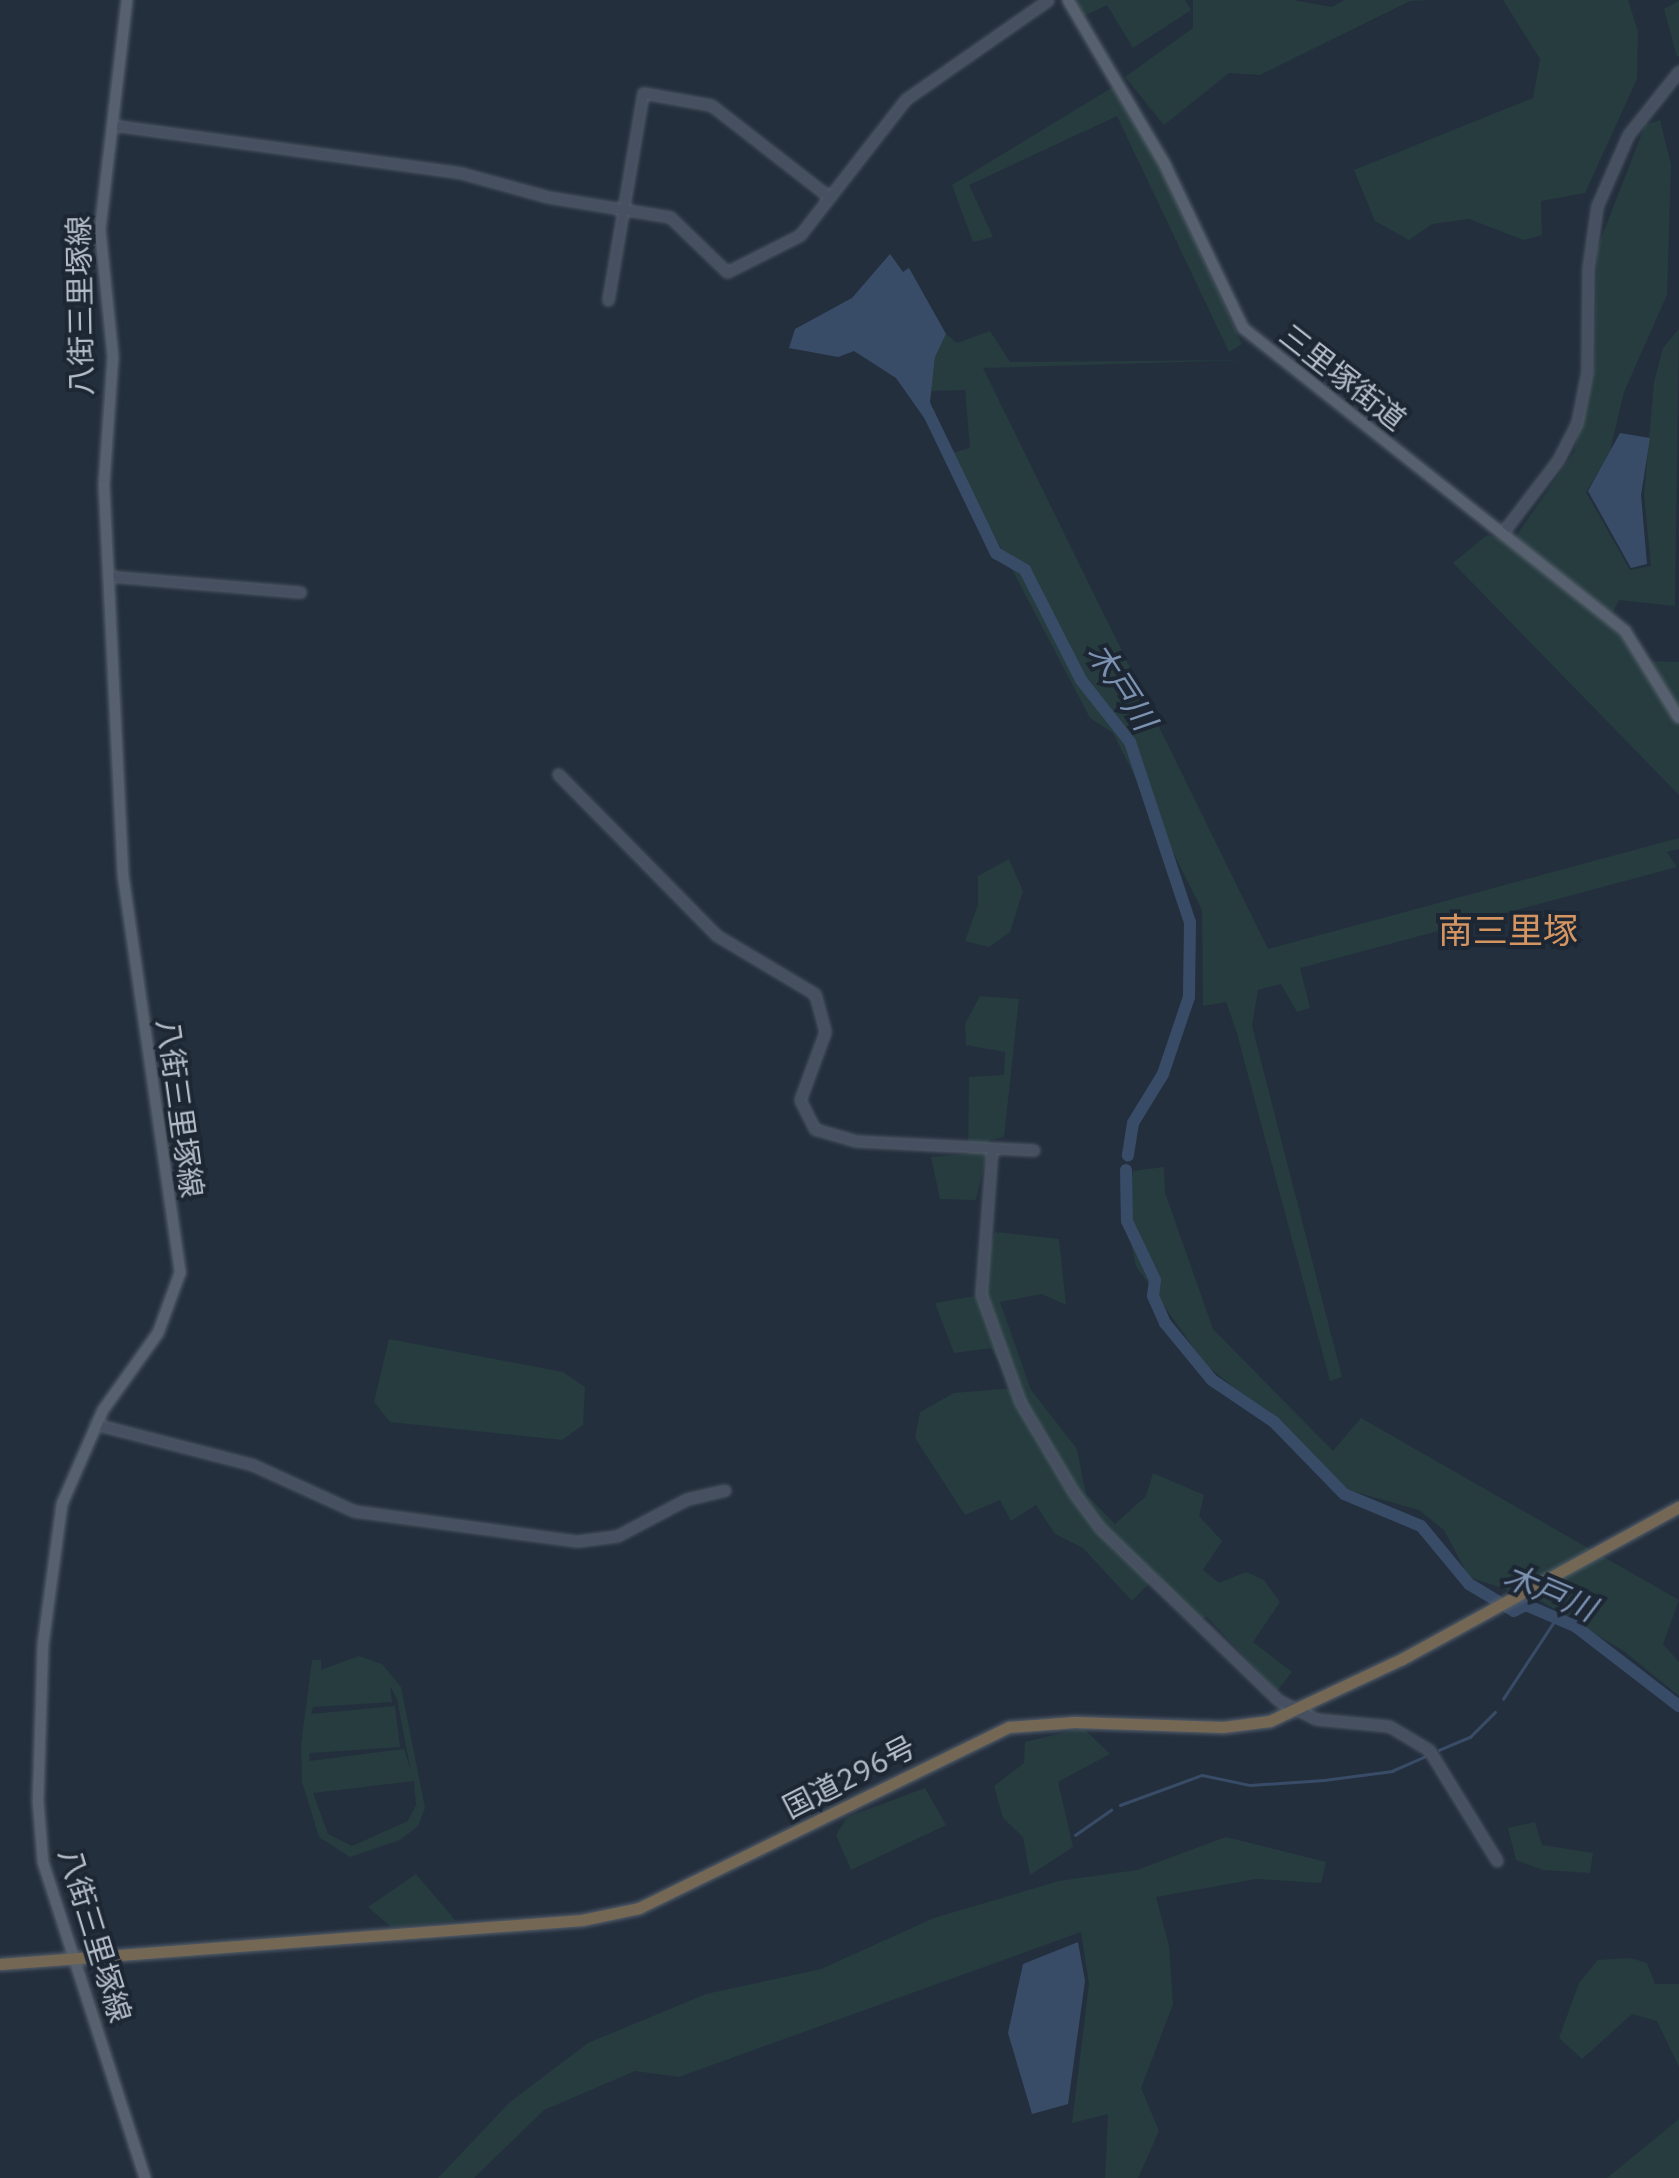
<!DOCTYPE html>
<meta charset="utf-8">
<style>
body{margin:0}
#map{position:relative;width:1679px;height:2178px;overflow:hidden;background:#242f3e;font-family:"IBM Plex Sans","Noto Sans JP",sans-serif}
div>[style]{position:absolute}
.green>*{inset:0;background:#263c3f}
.water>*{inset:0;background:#394c67}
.stream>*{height:2.5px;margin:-1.25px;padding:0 1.25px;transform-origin:1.25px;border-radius:1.25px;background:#394c67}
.river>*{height:12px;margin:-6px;padding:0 6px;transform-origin:6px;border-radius:6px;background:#394c67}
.roads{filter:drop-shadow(0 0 2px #565f6c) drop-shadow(0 0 2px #565f6c)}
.secondary>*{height:9px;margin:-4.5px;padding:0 4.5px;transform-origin:4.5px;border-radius:4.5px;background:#465061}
.primary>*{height:10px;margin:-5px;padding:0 5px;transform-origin:5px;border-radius:5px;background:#56606e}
.highway>*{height:11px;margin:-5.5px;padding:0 5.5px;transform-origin:5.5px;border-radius:5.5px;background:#746855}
span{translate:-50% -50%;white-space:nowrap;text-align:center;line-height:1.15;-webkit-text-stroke:8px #1d2633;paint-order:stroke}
.street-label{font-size:30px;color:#b4bcc9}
.water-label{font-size:32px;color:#7c92b1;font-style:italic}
.quarter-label{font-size:35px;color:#d59563}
</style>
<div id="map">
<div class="green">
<i style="clip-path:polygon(1072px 0,1185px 0,1191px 10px,1133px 48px,1107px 5px,1082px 17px)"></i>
<i style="clip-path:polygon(1193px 0,1293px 0,1332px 7px,1344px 0,1431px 0,1410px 1px,1260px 75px,1229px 73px,1164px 125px,1125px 77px,1193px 28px)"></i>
<i style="clip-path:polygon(1503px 0,1628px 0,1638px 32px,1637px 79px,1585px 193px,1541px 201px,1542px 235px,1524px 240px,1469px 219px,1432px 224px,1409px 240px,1375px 221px,1354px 170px,1533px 98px,1540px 59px)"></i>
<i style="clip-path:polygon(1679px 1px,1679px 56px,1677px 57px,1664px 9px)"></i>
<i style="clip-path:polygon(1113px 87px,1158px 162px,1242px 344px,1229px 352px,1117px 116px,969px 185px,993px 237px,973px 242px,952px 185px)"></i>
<i style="clip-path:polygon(1660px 120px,1671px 165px,1667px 295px,1624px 392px,1609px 455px,1586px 492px,1630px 570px,1651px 566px,1644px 495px,1654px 382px,1663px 348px,1679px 329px,1675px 606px,1619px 600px,1612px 614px,1645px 661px,1679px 662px,1679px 795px,1453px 563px,1487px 535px,1512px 542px,1574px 452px,1595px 366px,1597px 249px,1645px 125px)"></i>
<i style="clip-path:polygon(990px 331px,1010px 362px,1247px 360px,983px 368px,1268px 949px,1679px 838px,1679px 849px,1667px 852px,1677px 867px,1300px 968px,1310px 1008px,1297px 1012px,1281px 984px,1258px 990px,1252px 1026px,1342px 1377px,1330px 1381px,1236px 1030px,1226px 1002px,1203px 1006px,1202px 910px,1113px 733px,1090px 718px,951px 453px,970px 448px,965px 390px,931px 391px,935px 357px,946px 334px,957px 343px)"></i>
<i style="clip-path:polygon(1009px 859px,1023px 891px,1010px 932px,989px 947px,965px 941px,978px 905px,978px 876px)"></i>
<i style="clip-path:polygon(980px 996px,1019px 999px,1004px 1137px,990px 1140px,976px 1200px,940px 1199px,931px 1157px,968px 1154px,969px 1077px,1004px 1075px,1005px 1052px,966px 1045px,965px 1024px)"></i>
<i style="clip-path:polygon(1164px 1167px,1165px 1193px,1213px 1329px,1333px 1451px,1361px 1418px,1679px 1600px,1663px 1644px,1679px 1662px,1679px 1696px,1625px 1652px,1541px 1601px,1469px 1577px,1444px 1530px,1419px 1510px,1345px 1489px,1289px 1432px,1205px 1364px,1136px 1266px,1125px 1215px,1133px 1171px)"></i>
<i style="clip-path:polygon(995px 1232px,1059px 1239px,1066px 1305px,1042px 1294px,1000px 1302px,1031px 1390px,1077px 1449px,1086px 1494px,1115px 1524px,1146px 1496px,1153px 1473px,1204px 1495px,1199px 1516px,1222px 1541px,1203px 1570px,1219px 1583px,1246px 1572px,1264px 1580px,1280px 1602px,1253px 1642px,1292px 1672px,1277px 1691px,1207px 1617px,1194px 1620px,1181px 1609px,1157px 1575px,1132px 1601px,1083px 1548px,1055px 1534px,1036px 1505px,1011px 1521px,1000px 1500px,965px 1515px,915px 1438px,920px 1412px,954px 1393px,1013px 1388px,991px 1348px,954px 1353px,935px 1303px,975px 1296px)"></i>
<i style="clip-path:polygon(389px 1339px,563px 1372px,585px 1387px,583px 1425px,562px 1440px,390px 1422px,374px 1402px)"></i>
<i style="clip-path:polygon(evenodd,359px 1656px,382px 1664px,401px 1687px,425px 1808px,418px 1826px,400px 1840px,350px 1857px,319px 1837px,302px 1782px,301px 1745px,312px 1660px,321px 1660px,321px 1670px,359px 1656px,390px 1686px,397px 1699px,411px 1772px,404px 1749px,309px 1761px,310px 1753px,400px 1747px,395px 1706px,311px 1714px,313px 1707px,392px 1702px,390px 1686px,359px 1656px,414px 1781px,416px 1805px,408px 1821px,352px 1846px,328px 1834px,313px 1793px,414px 1781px)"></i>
<i style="clip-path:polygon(1083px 1728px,1110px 1754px,1058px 1782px,1073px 1847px,1030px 1875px,1023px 1837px,1003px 1818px,994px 1786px,1024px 1763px,1025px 1742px)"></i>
<i style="clip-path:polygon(925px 1788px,946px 1825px,851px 1870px,836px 1835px,847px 1817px)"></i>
<i style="clip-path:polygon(1535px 1822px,1542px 1845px,1593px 1853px,1590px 1873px,1543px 1870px,1516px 1860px,1508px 1828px)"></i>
<i style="clip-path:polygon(1226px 1837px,1326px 1862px,1321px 1883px,1256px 1879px,1156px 1897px,1169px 1946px,1173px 2004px,1141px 2088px,1159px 2131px,1138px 2178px,1105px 2178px,1108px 2114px,1072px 2123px,1089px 1984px,1081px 1932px,679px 2077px,635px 2071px,544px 2110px,474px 2178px,438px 2178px,510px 2102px,588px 2043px,706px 1994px,821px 1969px,934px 1918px,1059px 1881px,1137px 1870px)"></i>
<i style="clip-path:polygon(416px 1874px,456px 1921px,391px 1927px,368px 1907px)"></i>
<i style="clip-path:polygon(1630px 1958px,1647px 1963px,1655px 1984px,1679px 1984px,1679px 2067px,1657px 2021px,1632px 2014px,1582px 2059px,1559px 2038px,1579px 1983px,1598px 1960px)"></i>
<i style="clip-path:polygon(1679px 2119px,1679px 2178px,1607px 2178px)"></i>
</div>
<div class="water">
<i style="clip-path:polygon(890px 254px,903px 272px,909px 268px,946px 334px,935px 357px,930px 402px,939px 425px,932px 429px,896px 378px,854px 351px,838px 357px,789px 348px,795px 329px,852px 298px)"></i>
<i style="clip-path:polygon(1620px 433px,1650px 438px,1641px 495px,1647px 564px,1631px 568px,1588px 491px)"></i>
<i style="clip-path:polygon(1078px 1942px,1085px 1981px,1068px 2104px,1032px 2114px,1008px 2033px,1023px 1964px)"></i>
</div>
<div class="stream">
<i style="left:1503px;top:1699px;width:98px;rotate:-56.6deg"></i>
<i style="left:1439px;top:1750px;width:34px;rotate:-23deg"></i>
<i style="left:1470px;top:1737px;width:35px;rotate:-45deg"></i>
<i style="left:1120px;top:1805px;width:87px;rotate:-20.1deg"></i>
<i style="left:1202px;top:1775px;width:49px;rotate:11.8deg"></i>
<i style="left:1250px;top:1785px;width:74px;rotate:-3.9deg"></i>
<i style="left:1324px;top:1780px;width:69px;rotate:-7.5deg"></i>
<i style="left:1392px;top:1771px;width:35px;rotate:-24deg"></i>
<i style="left:1075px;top:1835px;width:44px;rotate:-34.8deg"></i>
</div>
<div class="river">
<i style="left:928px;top:412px;width:157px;rotate:64.3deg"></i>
<i style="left:996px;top:553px;width:34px;rotate:30deg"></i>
<i style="left:1025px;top:570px;width:123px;rotate:63deg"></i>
<i style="left:1081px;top:680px;width:79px;rotate:51.7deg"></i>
<i style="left:1130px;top:742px;width:190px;rotate:71.6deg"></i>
<i style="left:1190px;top:922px;width:75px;rotate:90.8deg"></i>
<i style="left:1189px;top:997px;width:81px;rotate:108.7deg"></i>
<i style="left:1163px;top:1074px;width:57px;rotate:121.5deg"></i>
<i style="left:1133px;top:1123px;width:33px;rotate:99deg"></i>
<i style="left:1126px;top:1170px;width:51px;rotate:88.9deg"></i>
<i style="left:1127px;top:1221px;width:65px;rotate:64.6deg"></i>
<i style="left:1155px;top:1280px;width:16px;rotate:97deg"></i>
<i style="left:1153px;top:1296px;width:30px;rotate:66deg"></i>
<i style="left:1165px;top:1323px;width:74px;rotate:50.5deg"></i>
<i style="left:1212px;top:1380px;width:75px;rotate:34.1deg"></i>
<i style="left:1274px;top:1422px;width:100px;rotate:45.8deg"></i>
<i style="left:1344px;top:1494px;width:83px;rotate:22.6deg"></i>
<i style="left:1421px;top:1526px;width:75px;rotate:50.4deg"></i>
<i style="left:1469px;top:1584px;width:52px;rotate:31deg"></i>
<i style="left:1514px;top:1611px;width:13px;rotate:-27deg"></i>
<i style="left:1526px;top:1605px;width:53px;rotate:23.2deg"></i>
<i style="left:1575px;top:1626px;width:131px;rotate:37.6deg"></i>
</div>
<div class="roads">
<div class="secondary">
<i style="left:112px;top:125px;width:352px;rotate:7.8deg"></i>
<i style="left:461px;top:173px;width:90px;rotate:15.4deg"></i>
<i style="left:548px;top:197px;width:124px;rotate:9.3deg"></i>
<i style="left:670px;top:217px;width:79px;rotate:44deg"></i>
<i style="left:727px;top:272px;width:82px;rotate:-26.9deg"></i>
<i style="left:800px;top:235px;width:172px;rotate:-52.1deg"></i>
<i style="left:906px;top:99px;width:173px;rotate:-34.9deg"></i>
<i style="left:608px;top:300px;width:210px;rotate:-80.4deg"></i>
<i style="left:643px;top:93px;width:69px;rotate:10deg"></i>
<i style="left:711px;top:105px;width:150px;rotate:37.9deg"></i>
<i style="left:1503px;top:532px;width:91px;rotate:-52.6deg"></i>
<i style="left:1558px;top:460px;width:42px;rotate:-62.8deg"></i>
<i style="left:1577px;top:423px;width:52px;rotate:-78.9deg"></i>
<i style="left:1587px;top:372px;width:103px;rotate:-89.4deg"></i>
<i style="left:1588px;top:269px;width:64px;rotate:-81.9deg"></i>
<i style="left:1597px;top:206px;width:77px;rotate:-66.4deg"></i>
<i style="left:1628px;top:135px;width:82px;rotate:-51.4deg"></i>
<i style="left:108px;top:576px;width:193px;rotate:4.8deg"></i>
<i style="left:558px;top:774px;width:226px;rotate:45.5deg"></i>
<i style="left:716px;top:935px;width:115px;rotate:30.8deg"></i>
<i style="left:815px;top:994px;width:39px;rotate:75deg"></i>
<i style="left:825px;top:1032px;width:72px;rotate:110.2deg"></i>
<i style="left:800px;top:1100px;width:33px;rotate:63deg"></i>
<i style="left:815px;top:1129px;width:43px;rotate:16.3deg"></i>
<i style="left:856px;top:1141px;width:178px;rotate:2.9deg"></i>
<i style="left:992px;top:1148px;width:146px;rotate:94.3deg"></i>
<i style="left:981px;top:1294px;width:115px;rotate:70.1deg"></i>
<i style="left:1020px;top:1402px;width:106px;rotate:59.3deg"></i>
<i style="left:1074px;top:1493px;width:44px;rotate:53.4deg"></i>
<i style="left:1100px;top:1528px;width:248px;rotate:44deg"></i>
<i style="left:1278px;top:1700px;width:42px;rotate:26.6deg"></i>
<i style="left:1316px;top:1719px;width:73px;rotate:5.5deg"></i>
<i style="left:1389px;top:1726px;width:47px;rotate:31deg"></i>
<i style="left:1429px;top:1750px;width:130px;rotate:58.5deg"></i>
<i style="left:95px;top:1424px;width:163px;rotate:14.5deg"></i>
<i style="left:253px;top:1465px;width:111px;rotate:24.5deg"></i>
<i style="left:354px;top:1511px;width:225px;rotate:7.7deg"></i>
<i style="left:577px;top:1541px;width:40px;rotate:-7.1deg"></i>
<i style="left:617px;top:1536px;width:79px;rotate:-27.9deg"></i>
<i style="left:687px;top:1499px;width:39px;rotate:-13deg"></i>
</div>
<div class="primary">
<i style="left:127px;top:0;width:231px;rotate:96.7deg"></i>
<i style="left:100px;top:229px;width:128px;rotate:84.2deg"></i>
<i style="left:113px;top:356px;width:129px;rotate:94deg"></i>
<i style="left:104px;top:485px;width:390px;rotate:87.2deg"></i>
<i style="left:123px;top:875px;width:402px;rotate:81.8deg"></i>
<i style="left:180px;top:1273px;width:64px;rotate:110.1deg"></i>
<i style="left:158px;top:1333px;width:95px;rotate:125.5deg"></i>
<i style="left:103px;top:1410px;width:103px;rotate:113.6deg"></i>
<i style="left:62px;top:1504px;width:141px;rotate:97.7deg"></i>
<i style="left:43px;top:1644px;width:156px;rotate:91.8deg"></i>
<i style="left:38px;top:1800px;width:62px;rotate:85.4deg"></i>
<i style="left:43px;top:1862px;width:332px;rotate:72.1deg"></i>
<i style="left:1068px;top:0;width:191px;rotate:59.5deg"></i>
<i style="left:1165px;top:165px;width:181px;rotate:64.4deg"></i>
<i style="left:1243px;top:328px;width:488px;rotate:38.4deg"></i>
<i style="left:1625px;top:631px;width:102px;rotate:58.2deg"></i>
</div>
<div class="highway">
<i style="left:0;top:1964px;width:584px;rotate:-4.32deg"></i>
<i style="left:582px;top:1920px;width:58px;rotate:-11.9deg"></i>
<i style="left:639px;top:1908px;width:412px;rotate:-26.1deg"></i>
<i style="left:1009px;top:1727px;width:66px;rotate:-4.3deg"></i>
<i style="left:1075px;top:1722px;width:148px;rotate:1.9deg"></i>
<i style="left:1223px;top:1727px;width:47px;rotate:-7.3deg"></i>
<i style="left:1270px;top:1721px;width:146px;rotate:-25.2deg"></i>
<i style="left:1402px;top:1659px;width:316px;rotate:-28.8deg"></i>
</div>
</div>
<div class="street-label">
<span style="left:80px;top:306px;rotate:-91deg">八街三里塚線</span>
<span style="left:1343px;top:377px;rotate:38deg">三里塚街道</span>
<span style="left:180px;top:1108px;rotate:82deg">八街三里塚線</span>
<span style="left:849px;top:1777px;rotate:-27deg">国道296号</span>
<span style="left:95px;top:1935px;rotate:73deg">八街三里塚線</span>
</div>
<div class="water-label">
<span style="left:1122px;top:686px;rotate:57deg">木戸川</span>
<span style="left:1550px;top:1592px;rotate:23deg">木戸川</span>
</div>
<div class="quarter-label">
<span style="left:1508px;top:930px">南三里塚</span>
</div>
</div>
